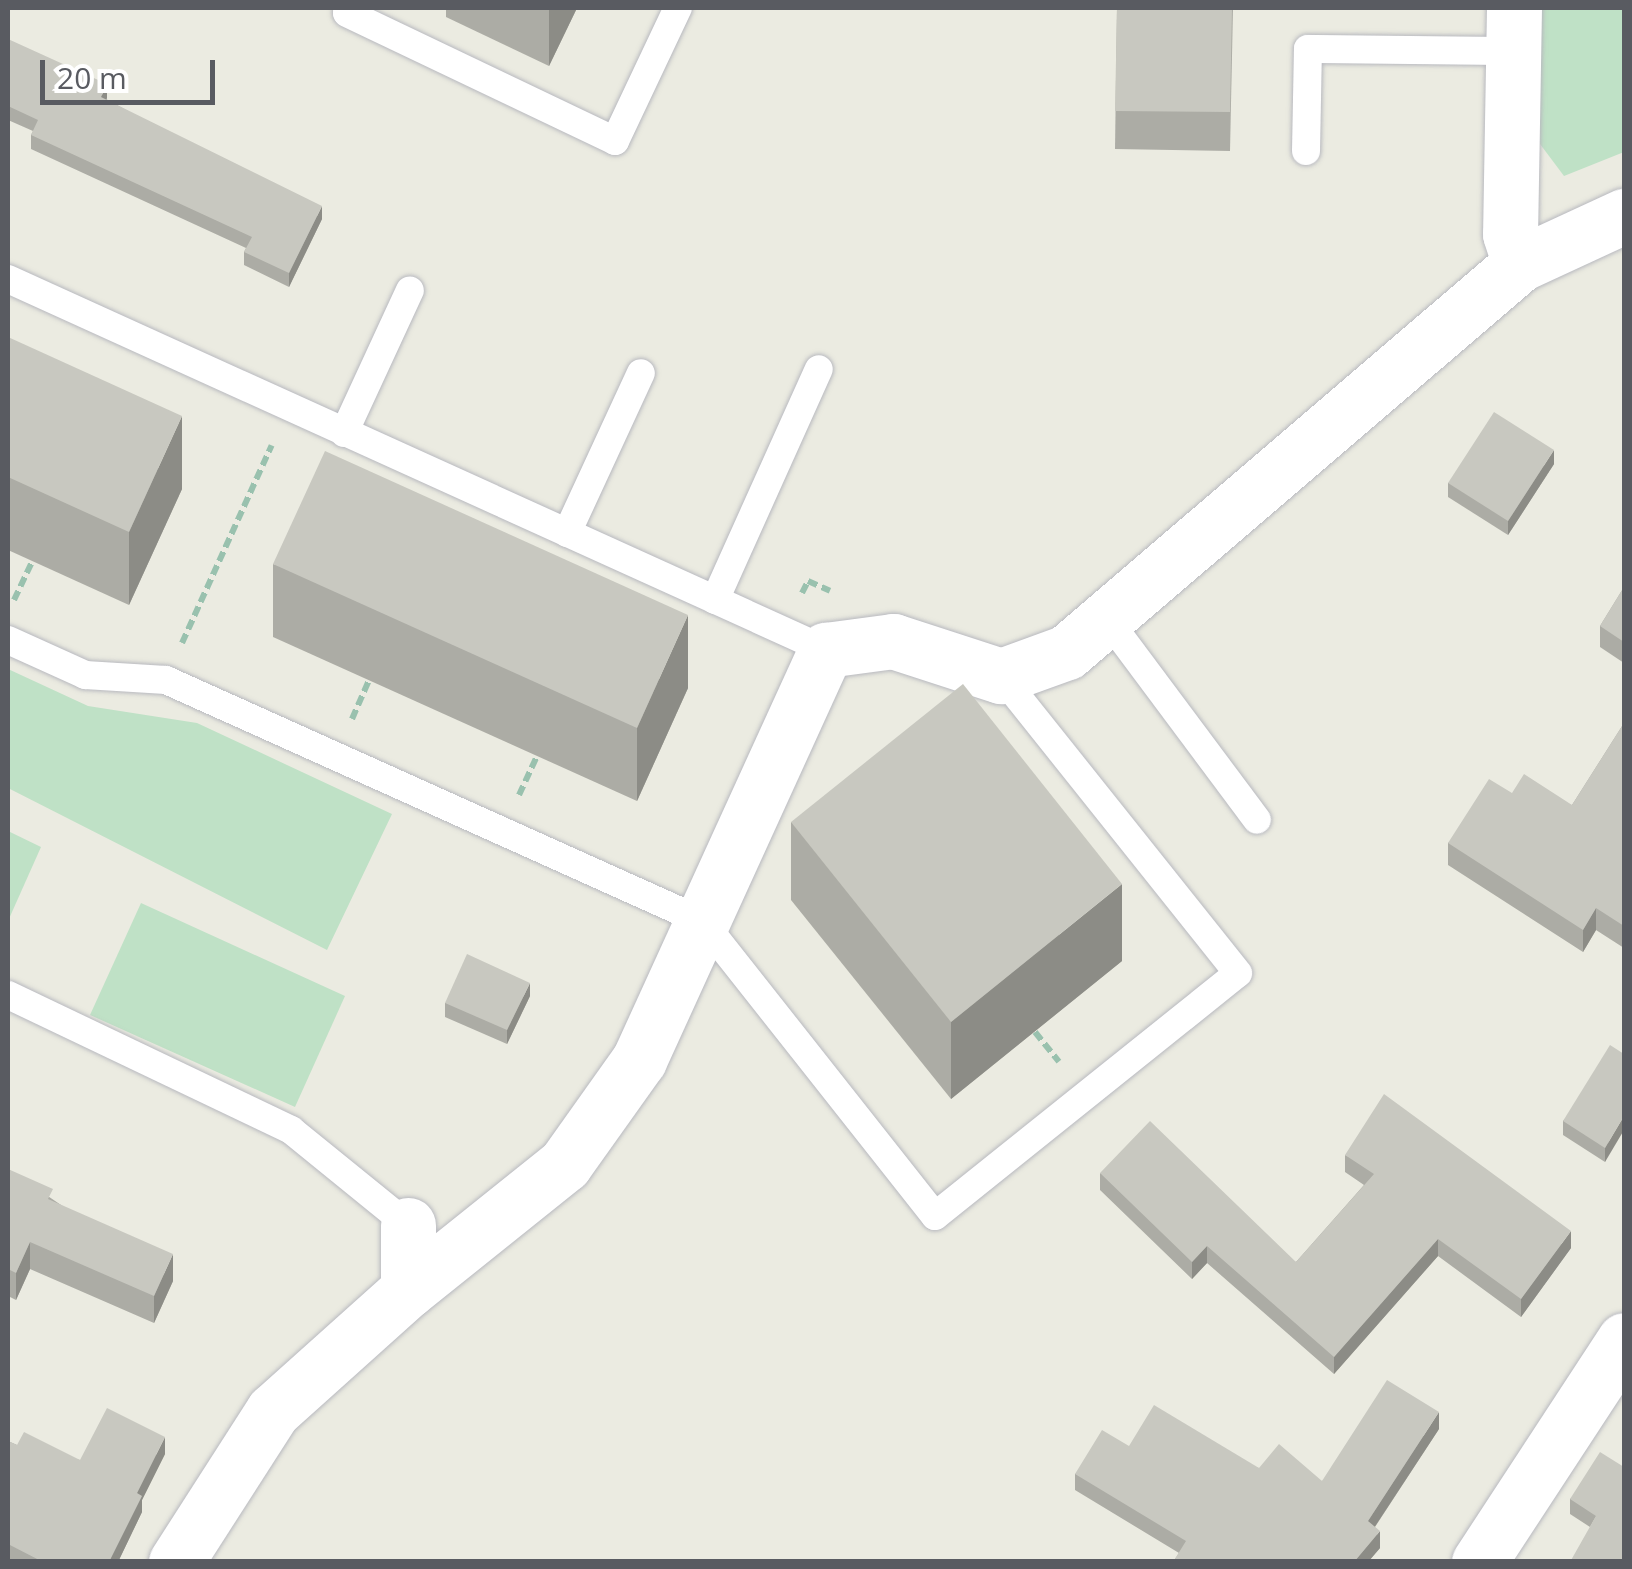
<!DOCTYPE html>
<style>
body{margin:0}
#map{position:relative;width:1632px;height:1569px;overflow:hidden;background:#ebebe1;font-family:"Open Sans",sans-serif}
div>[style]{position:absolute}
.green>*{inset:0;background:#bfe1c6}
.path>*{height:6px;margin-top:-3px;transform-origin:0;background:repeating-linear-gradient(90deg,#99c1ae 0 10px,transparent 0 15px)}
.roads{filter:drop-shadow(0 0 2px #b8b9bf) drop-shadow(0 0 2px #b8b9bf)}
.lane>*{height:28px;margin:-14px;padding:0 14px;transform-origin:14px;border-radius:14px;background:#fff}
.street>*{height:55px;margin:-27.5px;padding:0 27.5px;transform-origin:27.5px;border-radius:27.5px;background:#fff}
.secondary>*{height:55px;margin:-27.5px;padding:0 27.5px;transform-origin:27.5px;border-radius:27.5px;background:#fff}
.wall>*{inset:0;background:#acaca5}
.shaded-wall>*{inset:0;background:#8c8c86}
.building>*{inset:0;background:#c8c8c0}
span{translate:-50% -50%;white-space:nowrap;text-align:center;line-height:1.15;-webkit-text-stroke:10px #fff;paint-order:stroke}
.frame{position:absolute;inset:0;border:10px solid #595b61;pointer-events:none}
.scale{position:absolute;left:40px;top:60px;width:175px;height:45px;box-sizing:border-box;border:5px solid #595b61;border-top:0;padding-left:12px;font-size:30px;line-height:35px;white-space:nowrap;color:#595b61;-webkit-text-stroke:8px #fff;paint-order:stroke}
</style>
<div id="map">
<div class="green">
<i style="clip-path:polygon(1539px 8px,1624px 8px,1624px 152px,1564px 176px,1540px 144px)"></i>
<i style="clip-path:polygon(8px 669px,88px 706px,197px 723px,392px 814px,327px 950px,8px 788px)"></i>
<i style="clip-path:polygon(8px 831px,41px 847px,8px 921px)"></i>
<i style="clip-path:polygon(141px 903px,345px 996px,295px 1107px,90px 1015px)"></i>
</div>
<div class="path">
<i style="left:802px;top:593px;width:13px;rotate:-63deg"></i>
<i style="left:808px;top:581px;width:24px;rotate:24deg"></i>
<i style="left:14px;top:600px;width:42px;rotate:-64.7deg"></i>
<i style="left:182px;top:643px;width:217px;rotate:-65.6deg"></i>
<i style="left:352px;top:719px;width:43px;rotate:-66.4deg"></i>
<i style="left:519px;top:795px;width:43px;rotate:-65.2deg"></i>
<i style="left:1035px;top:1032px;width:38px;rotate:51deg"></i>
</div>
<div class="roads">
<div class="lane">
<i style="left:349px;top:8px;width:5px;rotate:112deg"></i>
<i style="left:347px;top:13px;width:297px;rotate:25.5deg"></i>
<i style="left:615px;top:141px;width:147px;rotate:-64.7deg"></i>
<i style="left:1306px;top:151px;width:102px;rotate:-88.9deg"></i>
<i style="left:1308px;top:49px;width:205px;rotate:0.6deg"></i>
<i style="left:8px;top:279px;width:898px;rotate:24.4deg"></i>
<i style="left:344px;top:433px;width:157px;rotate:-65.2deg"></i>
<i style="left:567px;top:533px;width:176px;rotate:-65.2deg"></i>
<i style="left:715px;top:600px;width:253px;rotate:-65.8deg"></i>
<i style="left:1108px;top:620px;width:249px;rotate:53.3deg"></i>
<i style="left:8px;top:640px;width:85px;rotate:24.4deg"></i>
<i style="left:85px;top:675px;width:81px;rotate:3.5deg"></i>
<i style="left:166px;top:680px;width:588px;rotate:24.21deg"></i>
<i style="left:702px;top:921px;width:376px;rotate:51.7deg"></i>
<i style="left:935px;top:1216px;width:388px;rotate:-38.7deg"></i>
<i style="left:1238px;top:973px;width:380px;rotate:-128.6deg"></i>
<i style="left:8px;top:995px;width:314px;rotate:25.5deg"></i>
<i style="left:291px;top:1130px;width:151px;rotate:39.1deg"></i>
</div>
<div class="street">
<i style="left:408px;top:1290px;width:201px;rotate:-38.7deg"></i>
<i style="left:565px;top:1164px;width:128px;rotate:-54.6deg"></i>
<i style="left:639px;top:1060px;width:451px;rotate:-65.5deg"></i>
<i style="left:826px;top:650px;width:68px;rotate:-7.7deg"></i>
<i style="left:893px;top:641px;width:114px;rotate:18deg"></i>
<i style="left:1001px;top:676px;width:70px;rotate:-20deg"></i>
<i style="left:1067px;top:652px;width:596px;rotate:-40.58deg"></i>
<i style="left:176px;top:1562px;width:179px;rotate:-57.3deg"></i>
<i style="left:273px;top:1411px;width:181px;rotate:-41.9deg"></i>
<i style="left:408px;top:1290px;width:65px;rotate:-90deg"></i>
<i style="left:1479px;top:1562px;width:265px;rotate:-56.8deg"></i>
</div>
<div class="secondary">
<i style="left:1514px;top:8px;width:226px;rotate:91deg"></i>
<i style="left:1510px;top:234px;width:32px;rotate:72deg"></i>
<i style="left:1520px;top:264px;width:115px;rotate:-24.8deg"></i>
</div>
</div>
<div class="wall">
<i style="clip-path:polygon(446px 8px,577px 8px,549px 66px,446px 17px)"></i>
<i style="clip-path:polygon(1117px 8px,1233px 8px,1230px 151px,1115px 149px)"></i>
<i style="clip-path:polygon(8px 41px,107px 98px,106px 99px,322px 219px,289px 287px,244px 265px,244px 252px,246px 248px,31px 149px,31px 135px,33px 131px,8px 120px)"></i>
<i style="clip-path:polygon(8px 337px,182px 489px,129px 605px,8px 550px)"></i>
<i style="clip-path:polygon(1554px 464px,1508px 535px,1448px 497px,1448px 483px)"></i>
<i style="clip-path:polygon(273px 564px,688px 688px,637px 801px,273px 637px)"></i>
<i style="clip-path:polygon(1624px 587px,1624px 663px,1600px 647px,1600px 626px)"></i>
<i style="clip-path:polygon(1624px 723px,1624px 948px,1596px 930px,1583px 952px,1448px 865px,1448px 843px,1512px 793px,1572px 805px)"></i>
<i style="clip-path:polygon(791px 822px,1122px 961px,951px 1099px,791px 900px)"></i>
<i style="clip-path:polygon(530px 996px,507px 1044px,445px 1017px,445px 1003px)"></i>
<i style="clip-path:polygon(1624px 1054px,1605px 1162px,1563px 1135px,1563px 1121px)"></i>
<i style="clip-path:polygon(1345px 1155px,1571px 1248px,1521px 1317px,1438px 1256px,1334px 1374px,1207px 1263px,1192px 1279px,1100px 1190px,1100px 1173px,1296px 1262px,1364px 1185px,1345px 1172px)"></i>
<i style="clip-path:polygon(8px 1169px,173px 1281px,154px 1323px,30px 1269px,16px 1300px,8px 1296px)"></i>
<i style="clip-path:polygon(1439px 1429px,1375px 1527px,1380px 1548px,1368px 1562px,1173px 1562px,1179px 1553px,1075px 1490px,1075px 1474px,1129px 1446px,1259px 1468px,1322px 1481px)"></i>
<i style="clip-path:polygon(8px 1441px,17px 1445px,80px 1460px,165px 1454px,142px 1500px,142px 1512px,118px 1562px,8px 1560px)"></i>
<i style="clip-path:polygon(1624px 1467px,1590px 1527px,1570px 1514px,1570px 1499px)"></i>
</div>
<div class="shaded-wall">
<i style="clip-path:polygon(549px 8px,577px 8px,549px 66px)"></i>
<i style="clip-path:polygon(107px 84px,107px 98px,101px 111px,101px 97px)"></i>
<i style="clip-path:polygon(322px 206px,322px 219px,289px 287px,289px 273px)"></i>
<i style="clip-path:polygon(182px 416px,182px 489px,129px 605px,129px 532px)"></i>
<i style="clip-path:polygon(1554px 450px,1554px 464px,1508px 535px,1508px 521px)"></i>
<i style="clip-path:polygon(688px 615px,688px 688px,637px 801px,637px 728px)"></i>
<i style="clip-path:polygon(1122px 884px,1122px 961px,951px 1099px,951px 1022px)"></i>
<i style="clip-path:polygon(1596px 908px,1596px 930px,1583px 952px,1583px 930px)"></i>
<i style="clip-path:polygon(530px 983px,530px 996px,507px 1044px,507px 1030px)"></i>
<i style="clip-path:polygon(1624px 1116px,1624px 1130px,1605px 1162px,1605px 1148px)"></i>
<i style="clip-path:polygon(1571px 1231px,1571px 1248px,1521px 1317px,1521px 1299px)"></i>
<i style="clip-path:polygon(1438px 1239px,1438px 1256px,1334px 1374px,1334px 1357px)"></i>
<i style="clip-path:polygon(30px 1242px,30px 1269px,16px 1300px,16px 1273px)"></i>
<i style="clip-path:polygon(1207px 1246px,1207px 1263px,1192px 1279px,1192px 1262px)"></i>
<i style="clip-path:polygon(173px 1254px,173px 1281px,154px 1323px,154px 1296px)"></i>
<i style="clip-path:polygon(1439px 1412px,1439px 1429px,1368px 1537px,1368px 1521px)"></i>
<i style="clip-path:polygon(165px 1437px,165px 1454px,142px 1500px,142px 1512px,118px 1562px,109px 1562px,137px 1493px)"></i>
<i style="clip-path:polygon(1380px 1531px,1380px 1548px,1368px 1562px,1354px 1562px)"></i>
</div>
<div class="building">
<i style="clip-path:polygon(1117px 8px,1232px 8px,1230px 112px,1115px 111px)"></i>
<i style="clip-path:polygon(8px 39px,107px 84px,101px 97px,322px 206px,289px 273px,244px 252px,252px 237px,31px 135px,38px 120px,8px 106px)"></i>
<i style="clip-path:polygon(8px 337px,182px 416px,129px 532px,8px 477px)"></i>
<i style="clip-path:polygon(1494px 412px,1554px 450px,1508px 521px,1448px 483px)"></i>
<i style="clip-path:polygon(325px 451px,688px 615px,637px 728px,273px 564px)"></i>
<i style="clip-path:polygon(1624px 587px,1624px 642px,1600px 626px)"></i>
<i style="clip-path:polygon(963px 684px,1122px 884px,951px 1022px,791px 822px)"></i>
<i style="clip-path:polygon(1624px 723px,1624px 926px,1596px 908px,1583px 930px,1448px 843px,1489px 779px,1512px 793px,1524px 774px,1572px 805px)"></i>
<i style="clip-path:polygon(467px 954px,530px 983px,507px 1030px,445px 1003px)"></i>
<i style="clip-path:polygon(1610px 1045px,1624px 1054px,1624px 1116px,1605px 1148px,1563px 1121px)"></i>
<i style="clip-path:polygon(1384px 1094px,1571px 1231px,1521px 1299px,1438px 1239px,1334px 1357px,1207px 1246px,1192px 1262px,1100px 1173px,1150px 1121px,1296px 1262px,1374px 1174px,1345px 1155px)"></i>
<i style="clip-path:polygon(8px 1169px,53px 1189px,48px 1199px,173px 1254px,154px 1296px,30px 1242px,16px 1273px,8px 1269px)"></i>
<i style="clip-path:polygon(1387px 1380px,1439px 1412px,1368px 1521px,1380px 1531px,1354px 1562px,1173px 1562px,1186px 1541px,1075px 1474px,1102px 1430px,1129px 1446px,1154px 1405px,1259px 1468px,1279px 1444px,1322px 1481px)"></i>
<i style="clip-path:polygon(107px 1408px,165px 1437px,137px 1493px,142px 1496px,109px 1562px,43px 1562px,8px 1544px,8px 1441px,17px 1445px,24px 1432px,80px 1460px)"></i>
<i style="clip-path:polygon(1600px 1452px,1624px 1467px,1624px 1562px,1570px 1562px,1596px 1516px,1570px 1499px)"></i>
</div>
<div class="frame"></div>
<div class="scale">20 m</div>
</div>
